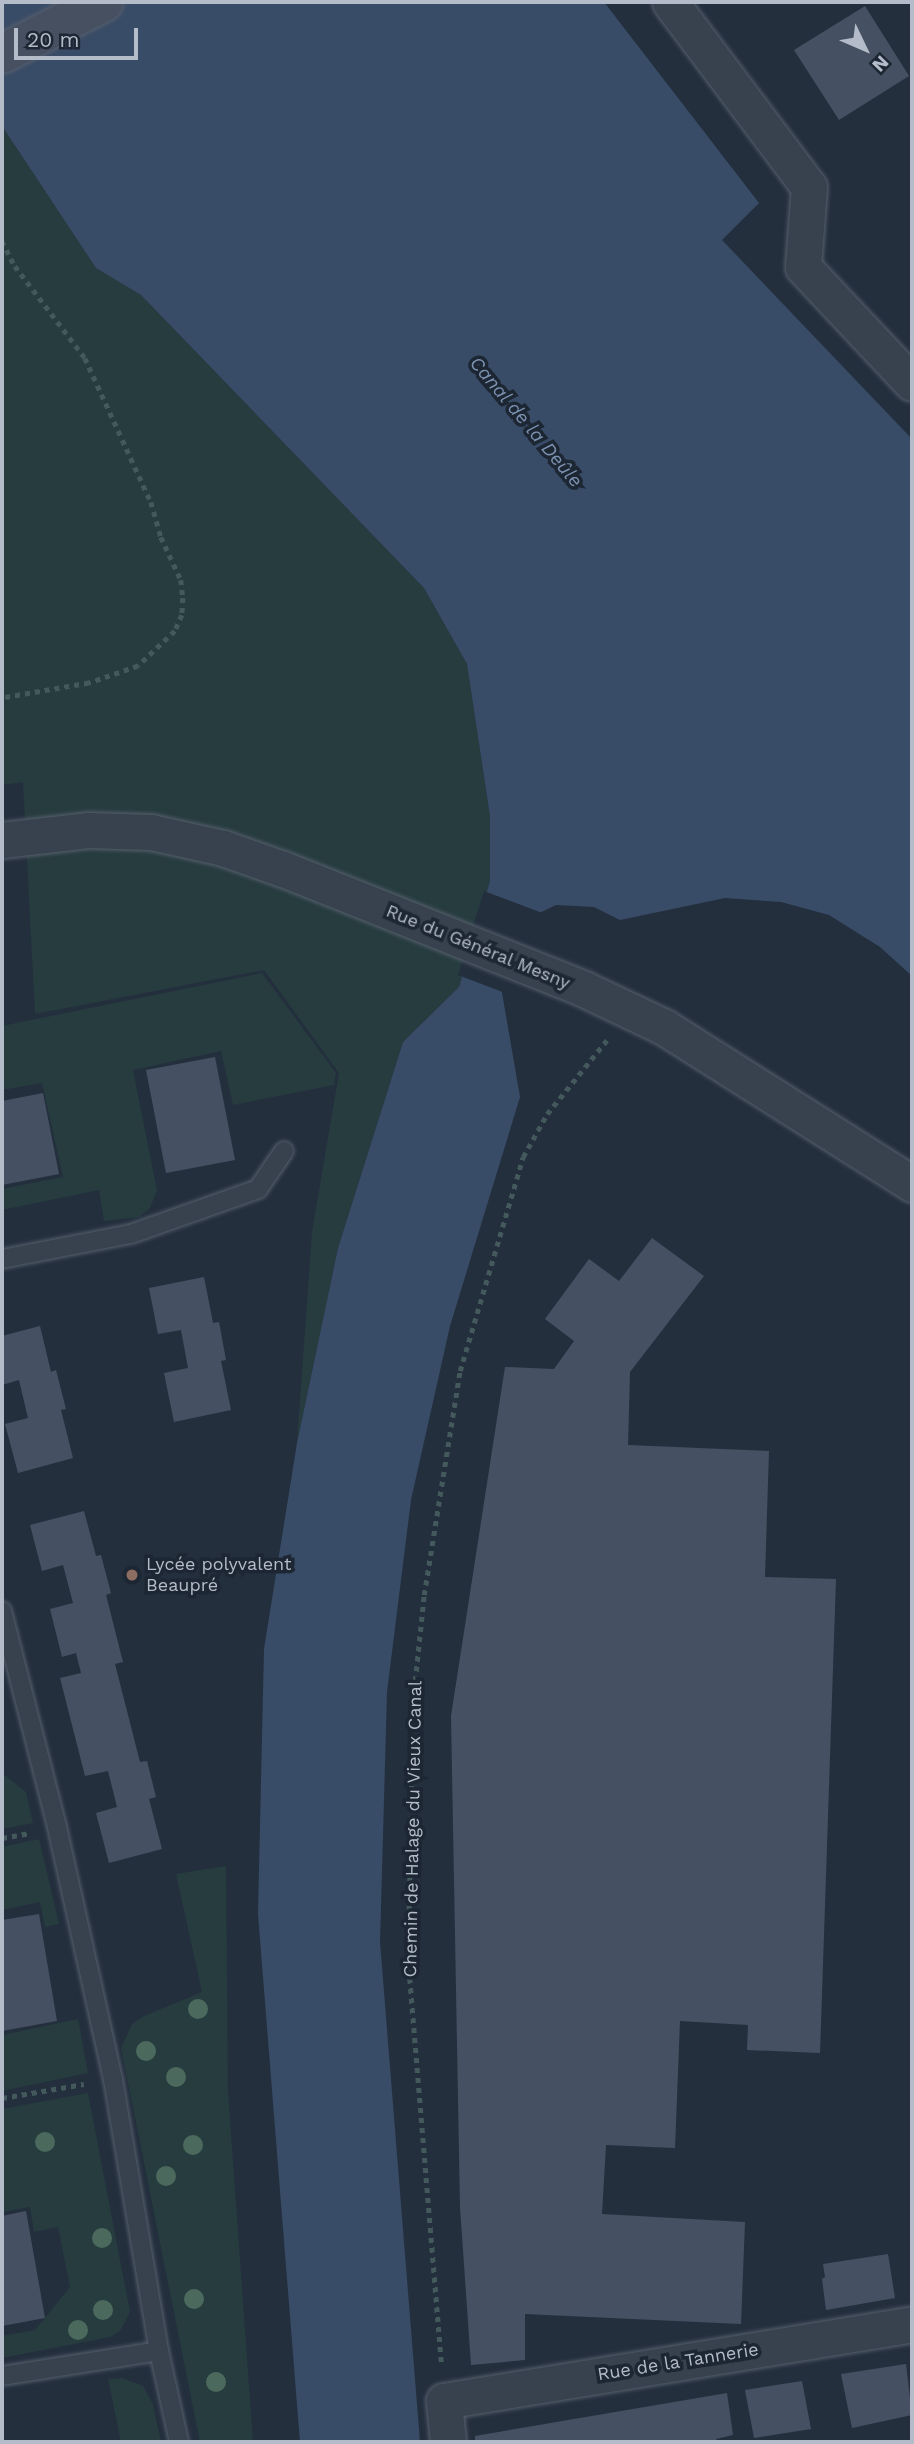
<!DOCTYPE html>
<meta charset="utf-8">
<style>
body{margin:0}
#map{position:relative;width:914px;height:2444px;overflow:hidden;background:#242f3e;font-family:"Work Sans",sans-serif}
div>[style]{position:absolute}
.green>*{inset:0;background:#263c3f}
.water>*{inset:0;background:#394c67}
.pier>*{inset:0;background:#242f3e}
.building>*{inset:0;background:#455162}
.path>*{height:4.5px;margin-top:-2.25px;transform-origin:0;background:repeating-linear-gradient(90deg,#44595c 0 5px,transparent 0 10px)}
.roads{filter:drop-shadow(0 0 2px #565f6c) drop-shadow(0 0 2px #565f6c)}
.service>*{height:18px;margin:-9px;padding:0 9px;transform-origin:9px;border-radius:9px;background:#38414e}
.minor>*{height:35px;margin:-17.5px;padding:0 17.5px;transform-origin:17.5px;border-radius:17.5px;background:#38414e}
.secondary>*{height:38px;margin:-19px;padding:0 19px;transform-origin:19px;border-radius:19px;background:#465061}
.trees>*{width:20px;height:20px;margin:-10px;border-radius:50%;background:#4b6a5d}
.dots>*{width:19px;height:19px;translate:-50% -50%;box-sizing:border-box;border:4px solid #1d2633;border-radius:50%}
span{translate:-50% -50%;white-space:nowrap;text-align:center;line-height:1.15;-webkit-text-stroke:7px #1d2633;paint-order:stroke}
.street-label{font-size:18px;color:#b4bcc9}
.poi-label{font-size:18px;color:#b4bcc9}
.left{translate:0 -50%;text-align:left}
.water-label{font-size:19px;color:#7c92b1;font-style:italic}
.frame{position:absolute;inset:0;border:4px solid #b4bcc9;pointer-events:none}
.north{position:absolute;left:830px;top:14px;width:70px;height:70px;-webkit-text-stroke:5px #1d2633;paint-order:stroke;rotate:134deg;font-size:19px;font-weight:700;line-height:28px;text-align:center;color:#b4bcc9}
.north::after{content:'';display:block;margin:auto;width:24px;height:32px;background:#b4bcc9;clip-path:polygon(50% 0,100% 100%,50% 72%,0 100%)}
.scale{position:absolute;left:14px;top:28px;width:124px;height:32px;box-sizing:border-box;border:4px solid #b4bcc9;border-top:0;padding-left:9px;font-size:21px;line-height:24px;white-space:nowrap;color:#b4bcc9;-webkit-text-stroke:5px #1d2633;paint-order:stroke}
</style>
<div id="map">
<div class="green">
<i style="clip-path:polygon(2px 126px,96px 268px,141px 295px,424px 588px,467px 664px,490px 816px,490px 881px,459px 987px,403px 1042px,338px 1248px,297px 1442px,312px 1232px,339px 1073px,264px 970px,35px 1014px,23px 782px,2px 785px)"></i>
<i style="clip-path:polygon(262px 973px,336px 1073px,334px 1085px,233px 1105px,221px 1051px,133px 1070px,157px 1190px,150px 1208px,139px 1217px,104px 1221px,99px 1190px,2px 1210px,2px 1189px,63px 1177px,42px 1083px,2px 1090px,2px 1026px)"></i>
<i style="clip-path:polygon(2px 1773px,26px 1792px,33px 1823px,2px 1829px)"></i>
<i style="clip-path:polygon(39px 1839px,59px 1924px,45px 1927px,40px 1902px,2px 1910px,2px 1847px)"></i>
<i style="clip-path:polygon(226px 1866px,228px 2092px,253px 2442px,200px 2442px,121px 2048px,132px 2024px,144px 2016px,202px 1992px,176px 1874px)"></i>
<i style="clip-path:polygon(78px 2019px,88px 2073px,2px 2091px,2px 2035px)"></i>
<i style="clip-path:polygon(88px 2093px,130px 2312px,120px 2331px,110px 2337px,2px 2358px,2px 2336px,35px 2330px,70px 2287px,58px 2227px,34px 2232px,30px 2207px,2px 2212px,2px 2109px)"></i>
<i style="clip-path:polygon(122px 2378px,143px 2386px,153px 2404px,161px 2442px,121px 2442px,108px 2379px)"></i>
</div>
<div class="water">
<i style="clip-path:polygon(2px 2px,604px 2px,759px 203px,722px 240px,912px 439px,912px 976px,880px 947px,829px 915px,781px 902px,725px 898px,620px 920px,594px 907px,556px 905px,531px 917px,507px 948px,501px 987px,520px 1097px,450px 1326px,411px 1500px,387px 1692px,380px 1942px,420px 2442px,300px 2442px,258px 1914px,264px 1649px,297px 1443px,338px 1248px,403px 1042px,459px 987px,490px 881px,490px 816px,467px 664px,424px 588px,141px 295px,96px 268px,2px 126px)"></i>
</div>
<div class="pier">
<i style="clip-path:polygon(484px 891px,545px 914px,534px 920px,511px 949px,505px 993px,458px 975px)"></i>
</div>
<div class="building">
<i style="clip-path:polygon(865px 6px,909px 76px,839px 120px,794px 50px)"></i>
<i style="clip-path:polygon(215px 1057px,235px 1160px,166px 1173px,146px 1070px)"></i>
<i style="clip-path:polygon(43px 1093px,59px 1174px,2px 1185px,2px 1101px)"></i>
<i style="clip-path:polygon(652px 1238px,704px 1276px,630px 1372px,628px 1445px,769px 1451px,765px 1577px,836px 1579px,820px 2053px,747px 2050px,748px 2025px,680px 2021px,675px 2148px,606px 2145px,602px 2214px,745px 2222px,741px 2324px,525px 2314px,525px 2360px,471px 2365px,460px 2207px,451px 1716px,505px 1367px,554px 1369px,574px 1341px,545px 1319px,589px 1259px,619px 1281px)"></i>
<i style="clip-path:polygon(204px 1277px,213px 1323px,219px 1322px,226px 1360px,221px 1361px,231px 1410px,174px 1422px,164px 1373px,188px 1368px,181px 1330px,158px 1334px,149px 1288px)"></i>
<i style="clip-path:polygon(40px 1326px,51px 1372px,56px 1370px,66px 1409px,61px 1410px,73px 1458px,18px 1473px,5px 1424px,28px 1418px,19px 1380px,2px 1385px,2px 1336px)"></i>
<i style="clip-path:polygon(84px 1511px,96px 1556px,101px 1555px,111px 1593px,106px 1595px,123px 1662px,115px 1664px,140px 1762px,147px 1761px,156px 1797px,149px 1799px,162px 1849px,109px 1863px,96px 1813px,117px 1807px,108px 1771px,85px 1776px,60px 1678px,81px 1673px,76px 1653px,62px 1657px,50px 1609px,73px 1603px,63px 1565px,42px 1571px,30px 1525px)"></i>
<i style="clip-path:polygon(39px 1914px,57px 2021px,2px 2031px,2px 1920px)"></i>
<i style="clip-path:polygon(26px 2211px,45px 2318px,2px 2326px,2px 2216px)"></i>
<i style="clip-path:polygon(888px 2254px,895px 2298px,826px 2310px,822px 2279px,825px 2277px,823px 2264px)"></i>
<i style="clip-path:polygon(906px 2364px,912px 2415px,852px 2428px,841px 2374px)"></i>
<i style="clip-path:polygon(802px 2381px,811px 2429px,754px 2438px,745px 2390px)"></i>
<i style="clip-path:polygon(727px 2393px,733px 2435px,716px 2439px,717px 2442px,475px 2442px,475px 2436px)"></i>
</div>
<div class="path">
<i style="left:2px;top:241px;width:28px;rotate:63deg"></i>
<i style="left:15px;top:266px;width:116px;rotate:52.7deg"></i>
<i style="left:85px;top:358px;width:158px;rotate:65.4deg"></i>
<i style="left:151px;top:502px;width:36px;rotate:74deg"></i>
<i style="left:161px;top:537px;width:47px;rotate:65.1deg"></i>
<i style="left:181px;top:580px;width:18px;rotate:84deg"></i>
<i style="left:183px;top:598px;width:17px;rotate:93deg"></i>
<i style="left:182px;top:615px;width:17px;rotate:114deg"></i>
<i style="left:175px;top:631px;width:51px;rotate:136.6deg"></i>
<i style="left:138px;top:666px;width:52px;rotate:160.9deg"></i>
<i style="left:89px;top:683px;width:88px;rotate:170.2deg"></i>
<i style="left:2px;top:1838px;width:27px;rotate:-10deg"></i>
<i style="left:2px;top:2098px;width:83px;rotate:-9.7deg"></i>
<i style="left:441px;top:2362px;width:402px;rotate:-94.7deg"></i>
<i style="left:408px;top:1961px;width:260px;rotate:-88.9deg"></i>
<i style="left:413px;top:1701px;width:107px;rotate:-84.1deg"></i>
<i style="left:424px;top:1595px;width:227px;rotate:-80.9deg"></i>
<i style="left:460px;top:1371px;width:223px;rotate:-73.6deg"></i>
<i style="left:523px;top:1157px;width:49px;rotate:-60.8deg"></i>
<i style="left:547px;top:1114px;width:95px;rotate:-51deg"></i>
</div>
<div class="roads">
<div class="service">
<i style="left:2px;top:1259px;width:131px;rotate:-11deg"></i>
<i style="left:131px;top:1234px;width:135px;rotate:-19.5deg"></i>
<i style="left:258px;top:1189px;width:46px;rotate:-55.6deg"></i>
<i style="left:2px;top:1611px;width:223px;rotate:75.7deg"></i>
<i style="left:57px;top:1827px;width:258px;rotate:77.5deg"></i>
<i style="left:113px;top:2079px;width:276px;rotate:80.4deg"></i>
<i style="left:159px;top:2351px;width:93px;rotate:77.6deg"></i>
<i style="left:2px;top:2376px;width:159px;rotate:-9deg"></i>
</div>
<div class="minor">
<i style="left:670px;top:2px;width:231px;rotate:53.1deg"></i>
<i style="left:809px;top:187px;width:80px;rotate:94.3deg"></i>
<i style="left:803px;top:267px;width:159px;rotate:46.8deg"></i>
<i style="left:2px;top:840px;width:88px;rotate:-6.6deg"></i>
<i style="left:89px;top:830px;width:62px;rotate:1.8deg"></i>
<i style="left:151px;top:832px;width:74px;rotate:12.5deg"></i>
<i style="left:223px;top:848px;width:64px;rotate:19.3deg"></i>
<i style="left:283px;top:869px;width:324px;rotate:21.7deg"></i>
<i style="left:584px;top:989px;width:89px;rotate:25.4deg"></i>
<i style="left:664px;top:1027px;width:294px;rotate:32.3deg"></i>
<i style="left:448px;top:2442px;width:41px;rotate:-95.6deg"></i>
<i style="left:444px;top:2401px;width:474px;rotate:-9.3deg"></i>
</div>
<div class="secondary">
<i style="left:2px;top:54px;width:114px;rotate:-27deg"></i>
</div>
</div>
<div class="trees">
<i style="left:198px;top:2009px"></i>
<i style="left:146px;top:2051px"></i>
<i style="left:176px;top:2077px"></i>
<i style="left:45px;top:2142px"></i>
<i style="left:193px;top:2145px"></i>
<i style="left:166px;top:2176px"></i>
<i style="left:102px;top:2238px"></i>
<i style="left:194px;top:2299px"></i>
<i style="left:103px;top:2310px"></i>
<i style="left:78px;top:2330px"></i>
<i style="left:216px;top:2382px"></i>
</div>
<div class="dots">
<i style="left:132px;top:1575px;background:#8d6e63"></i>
</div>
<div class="street-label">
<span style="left:478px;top:947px;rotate:22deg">Rue du Général Mesny</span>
<span style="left:413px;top:1829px;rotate:-89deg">Chemin de Halage du Vieux Canal</span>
<span style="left:678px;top:2362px;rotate:-9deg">Rue de la Tannerie</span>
</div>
<div class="poi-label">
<span class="left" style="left:146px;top:1575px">Lycée polyvalent<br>Beaupré</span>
</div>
<div class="water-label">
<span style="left:526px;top:422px;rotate:50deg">Canal de la Deûle</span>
</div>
<div class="frame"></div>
<div class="north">N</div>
<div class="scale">20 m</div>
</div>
